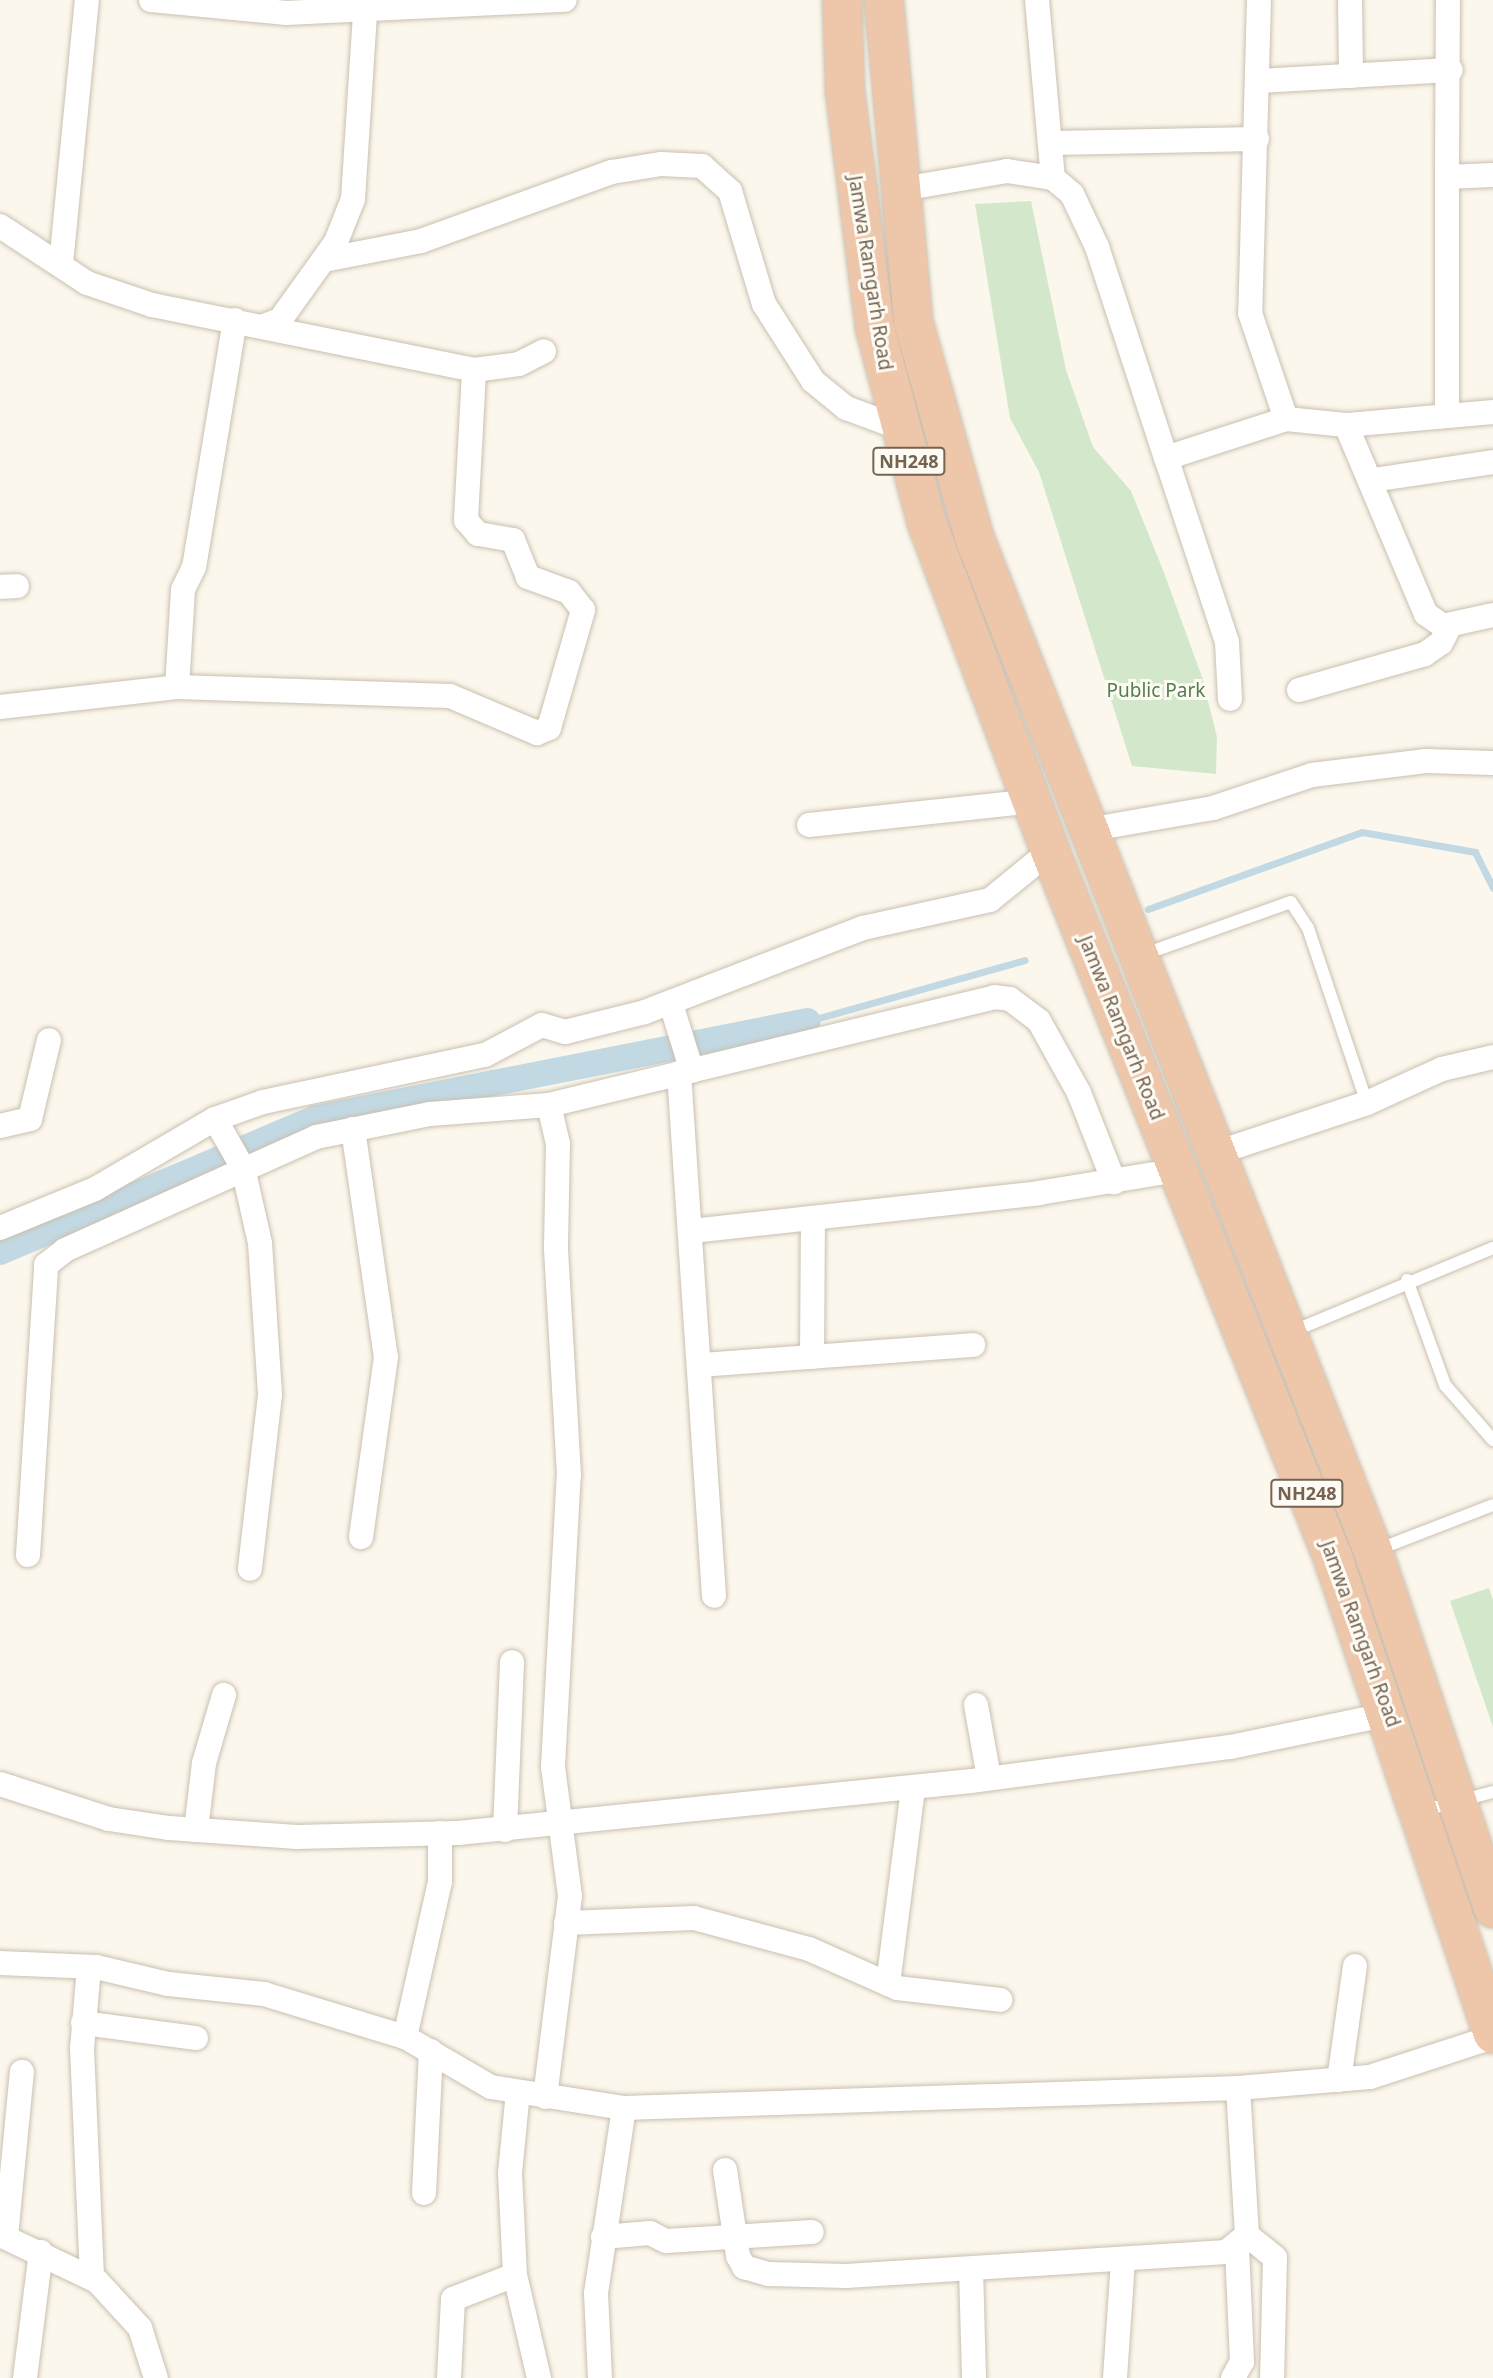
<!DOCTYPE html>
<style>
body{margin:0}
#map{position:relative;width:1493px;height:2378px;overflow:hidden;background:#fbf7ec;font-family:"Noto Sans",sans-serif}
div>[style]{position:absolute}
.green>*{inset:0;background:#d3e8cb}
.stream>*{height:7px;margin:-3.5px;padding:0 3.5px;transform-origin:3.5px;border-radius:3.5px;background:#c2d9e3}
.canal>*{height:26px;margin:-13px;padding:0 13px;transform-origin:13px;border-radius:13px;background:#c2d9e3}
.roads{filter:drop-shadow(0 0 2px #cabfb0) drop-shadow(0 0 2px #cabfb0)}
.lane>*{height:12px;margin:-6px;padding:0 6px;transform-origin:6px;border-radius:6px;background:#fff}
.street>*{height:24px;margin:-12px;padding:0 12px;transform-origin:12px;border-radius:12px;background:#fff}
.highway>*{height:38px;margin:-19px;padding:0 19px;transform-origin:19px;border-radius:19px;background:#eec6aa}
span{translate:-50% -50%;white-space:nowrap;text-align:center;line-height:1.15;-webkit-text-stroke:6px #fdfbf3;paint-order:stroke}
.shield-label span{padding:2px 5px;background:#fdfbf3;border:2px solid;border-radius:5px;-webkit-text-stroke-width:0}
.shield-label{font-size:18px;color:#746351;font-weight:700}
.street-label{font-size:19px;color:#746351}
.park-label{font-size:19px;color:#547e4d}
</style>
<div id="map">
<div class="green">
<i style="clip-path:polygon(1031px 201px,1066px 370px,1093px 447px,1131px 491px,1163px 570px,1202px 677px,1217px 737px,1216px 774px,1132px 766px,1039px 472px,1010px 418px,975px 204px)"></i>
<i style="clip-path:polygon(1489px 1588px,1493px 1600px,1493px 1727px,1450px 1601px)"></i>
</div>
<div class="stream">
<i style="left:1148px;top:909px;width:227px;rotate:-19.8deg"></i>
<i style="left:1362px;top:832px;width:115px;rotate:10deg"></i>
<i style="left:1475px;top:852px;width:40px;rotate:63.4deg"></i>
<i style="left:808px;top:1021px;width:225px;rotate:-15.7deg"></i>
</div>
<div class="canal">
<i style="left:0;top:1252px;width:343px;rotate:-23deg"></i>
<i style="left:316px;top:1118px;width:501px;rotate:-11.15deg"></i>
</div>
<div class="roads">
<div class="lane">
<i style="left:1142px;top:955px;width:158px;rotate:-19.6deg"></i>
<i style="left:1291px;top:902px;width:31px;rotate:57deg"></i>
<i style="left:1308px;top:928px;width:185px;rotate:71.4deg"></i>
<i style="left:1407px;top:1280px;width:112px;rotate:70.1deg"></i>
<i style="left:1445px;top:1385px;width:73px;rotate:48.9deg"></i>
<i style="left:1291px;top:1332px;width:219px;rotate:-22.6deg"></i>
<i style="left:1377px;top:1550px;width:124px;rotate:-21.2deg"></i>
<i style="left:1422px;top:1811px;width:73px;rotate:-15deg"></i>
</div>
<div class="street">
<i style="left:151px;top:0;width:136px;rotate:5.5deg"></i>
<i style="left:286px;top:13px;width:279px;rotate:-2.7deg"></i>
<i style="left:1037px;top:0;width:179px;rotate:84.9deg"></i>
<i style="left:1259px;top:0;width:313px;rotate:91.6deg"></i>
<i style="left:1250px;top:313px;width:112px;rotate:71.2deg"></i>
<i style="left:1286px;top:419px;width:60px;rotate:5.7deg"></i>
<i style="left:1350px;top:0;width:76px;rotate:89.2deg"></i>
<i style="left:1259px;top:81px;width:192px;rotate:-3.3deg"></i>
<i style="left:1052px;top:143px;width:205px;rotate:-1.1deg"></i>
<i style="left:1447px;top:177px;width:177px;rotate:-89.7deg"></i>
<i style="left:896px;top:190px;width:113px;rotate:-9.7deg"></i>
<i style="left:1007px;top:171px;width:47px;rotate:8.7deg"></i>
<i style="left:1053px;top:178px;width:25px;rotate:40deg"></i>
<i style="left:1072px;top:194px;width:59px;rotate:64.7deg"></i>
<i style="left:1097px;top:247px;width:222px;rotate:71.9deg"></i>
<i style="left:0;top:226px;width:104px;rotate:33.2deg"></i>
<i style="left:87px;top:283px;width:69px;rotate:18.7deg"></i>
<i style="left:152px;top:305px;width:328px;rotate:11.4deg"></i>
<i style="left:474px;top:370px;width:45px;rotate:-7.6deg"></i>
<i style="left:519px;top:364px;width:28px;rotate:-27deg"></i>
<i style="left:324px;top:260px;width:99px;rotate:-11.1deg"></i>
<i style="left:421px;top:241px;width:203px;rotate:-19.9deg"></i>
<i style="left:612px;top:172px;width:50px;rotate:-9.3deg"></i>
<i style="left:661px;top:164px;width:41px;rotate:2.8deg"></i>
<i style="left:702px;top:166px;width:38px;rotate:42deg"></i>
<i style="left:730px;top:191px;width:118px;rotate:73.3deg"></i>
<i style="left:764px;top:304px;width:91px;rotate:57.5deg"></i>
<i style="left:813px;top:381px;width:43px;rotate:39.3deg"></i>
<i style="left:846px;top:408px;width:58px;rotate:20.3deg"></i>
<i style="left:61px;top:264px;width:265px;rotate:-84.4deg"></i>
<i style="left:235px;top:320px;width:250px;rotate:99.4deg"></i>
<i style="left:194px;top:567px;width:25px;rotate:116deg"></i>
<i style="left:183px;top:590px;width:97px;rotate:93.5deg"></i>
<i style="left:177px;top:687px;width:273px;rotate:1.9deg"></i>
<i style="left:450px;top:696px;width:95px;rotate:23deg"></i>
<i style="left:537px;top:733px;width:13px;rotate:-23deg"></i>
<i style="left:549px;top:728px;width:123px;rotate:-73.9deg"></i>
<i style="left:583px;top:610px;width:23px;rotate:-128deg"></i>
<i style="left:569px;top:592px;width:44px;rotate:-159.9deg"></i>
<i style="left:528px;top:577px;width:40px;rotate:-112deg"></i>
<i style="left:513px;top:540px;width:36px;rotate:-170deg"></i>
<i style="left:478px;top:534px;width:18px;rotate:-131deg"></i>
<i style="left:466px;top:520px;width:150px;rotate:-86.9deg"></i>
<i style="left:264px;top:326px;width:17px;rotate:-21deg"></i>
<i style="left:280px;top:320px;width:96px;rotate:-54.3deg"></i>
<i style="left:336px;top:242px;width:46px;rotate:-68.4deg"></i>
<i style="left:353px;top:199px;width:199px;rotate:-86.3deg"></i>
<i style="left:1493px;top:412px;width:148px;rotate:174.9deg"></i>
<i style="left:1346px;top:425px;width:205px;rotate:67.1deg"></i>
<i style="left:1426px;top:614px;width:21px;rotate:35deg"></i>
<i style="left:1443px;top:626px;width:51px;rotate:-12.4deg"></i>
<i style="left:1447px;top:415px;width:238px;rotate:-90deg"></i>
<i style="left:1447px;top:177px;width:46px;rotate:-2.5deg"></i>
<i style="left:1373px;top:480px;width:121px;rotate:-8.5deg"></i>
<i style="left:0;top:587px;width:17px;rotate:-3deg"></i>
<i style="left:1299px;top:690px;width:131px;rotate:-15.9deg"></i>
<i style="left:1425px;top:654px;width:19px;rotate:-35deg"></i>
<i style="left:1441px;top:643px;width:20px;rotate:-63deg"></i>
<i style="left:1230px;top:699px;width:57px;rotate:-93deg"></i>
<i style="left:1227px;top:642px;width:194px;rotate:-108.3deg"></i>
<i style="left:1166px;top:458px;width:126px;rotate:-18deg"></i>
<i style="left:0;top:707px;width:178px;rotate:-6.4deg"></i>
<i style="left:809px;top:825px;width:224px;rotate:-6.1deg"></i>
<i style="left:1087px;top:830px;width:128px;rotate:-9.9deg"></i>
<i style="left:1213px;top:808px;width:104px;rotate:-18.4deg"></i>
<i style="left:1312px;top:775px;width:115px;rotate:-7deg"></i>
<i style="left:1426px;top:761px;width:67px;rotate:1.7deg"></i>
<i style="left:671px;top:1004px;width:70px;rotate:72.6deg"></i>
<i style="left:679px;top:1073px;width:524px;rotate:86.17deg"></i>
<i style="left:215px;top:1119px;width:56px;rotate:60.3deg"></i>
<i style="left:243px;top:1168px;width:77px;rotate:77.2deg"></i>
<i style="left:260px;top:1243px;width:152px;rotate:86.2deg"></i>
<i style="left:270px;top:1395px;width:175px;rotate:96.6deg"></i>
<i style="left:0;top:1126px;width:31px;rotate:-13deg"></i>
<i style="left:30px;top:1119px;width:81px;rotate:-76.5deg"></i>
<i style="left:353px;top:1129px;width:230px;rotate:81.8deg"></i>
<i style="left:386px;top:1357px;width:182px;rotate:97.9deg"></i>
<i style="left:1219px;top:1152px;width:156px;rotate:-18.3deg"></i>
<i style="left:1367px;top:1103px;width:82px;rotate:-24.4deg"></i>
<i style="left:1442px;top:1069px;width:52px;rotate:-13.2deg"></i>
<i style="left:0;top:1228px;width:103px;rotate:-22.3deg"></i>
<i style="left:95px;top:1189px;width:139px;rotate:-30.3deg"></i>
<i style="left:215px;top:1119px;width:51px;rotate:-19.5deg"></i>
<i style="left:263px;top:1102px;width:227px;rotate:-12deg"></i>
<i style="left:485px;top:1055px;width:64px;rotate:-27.8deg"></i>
<i style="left:542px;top:1025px;width:24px;rotate:17deg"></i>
<i style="left:565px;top:1032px;width:82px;rotate:-14deg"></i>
<i style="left:645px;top:1012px;width:234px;rotate:-21.1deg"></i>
<i style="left:863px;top:928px;width:130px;rotate:-12.4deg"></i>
<i style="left:990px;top:900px;width:77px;rotate:-39.2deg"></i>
<i style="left:692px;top:1231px;width:349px;rotate:-6.2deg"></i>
<i style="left:1039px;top:1193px;width:141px;rotate:-9.4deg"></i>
<i style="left:812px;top:1357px;width:137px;rotate:-89.6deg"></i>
<i style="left:701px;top:1365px;width:273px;rotate:-4.2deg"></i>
<i style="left:28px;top:1555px;width:291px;rotate:-86.4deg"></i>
<i style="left:46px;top:1265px;width:24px;rotate:-38deg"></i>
<i style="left:65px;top:1250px;width:275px;rotate:-24.2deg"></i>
<i style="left:316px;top:1137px;width:116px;rotate:-11.4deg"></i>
<i style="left:430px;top:1114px;width:119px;rotate:-4.3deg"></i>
<i style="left:549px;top:1105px;width:458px;rotate:-13.6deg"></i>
<i style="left:994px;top:997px;width:16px;rotate:7deg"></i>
<i style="left:1010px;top:999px;width:36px;rotate:37deg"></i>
<i style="left:1039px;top:1021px;width:82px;rotate:60.9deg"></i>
<i style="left:1079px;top:1093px;width:96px;rotate:68.5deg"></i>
<i style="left:976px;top:1705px;width:74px;rotate:79.9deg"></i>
<i style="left:0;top:1784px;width:114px;rotate:17.8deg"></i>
<i style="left:109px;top:1819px;width:61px;rotate:8.5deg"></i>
<i style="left:169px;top:1828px;width:128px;rotate:4deg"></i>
<i style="left:297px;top:1837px;width:161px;rotate:-1.4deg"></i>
<i style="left:458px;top:1833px;width:516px;rotate:-5.79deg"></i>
<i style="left:971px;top:1781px;width:261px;rotate:-7.5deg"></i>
<i style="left:1230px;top:1747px;width:162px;rotate:-11.7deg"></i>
<i style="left:196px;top:1830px;width:67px;rotate:-83.2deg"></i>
<i style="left:204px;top:1763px;width:71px;rotate:-73.6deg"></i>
<i style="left:505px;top:1830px;width:168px;rotate:-87.6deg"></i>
<i style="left:566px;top:1923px;width:128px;rotate:-2.2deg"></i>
<i style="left:694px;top:1918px;width:119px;rotate:15.1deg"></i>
<i style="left:809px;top:1949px;width:96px;rotate:23.9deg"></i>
<i style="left:897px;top:1988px;width:104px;rotate:6.6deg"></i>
<i style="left:0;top:1963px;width:96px;rotate:2.4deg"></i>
<i style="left:96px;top:1967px;width:74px;rotate:13.3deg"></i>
<i style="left:168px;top:1984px;width:97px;rotate:5.9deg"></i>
<i style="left:264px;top:1994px;width:147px;rotate:17deg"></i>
<i style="left:405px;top:2037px;width:99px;rotate:30.2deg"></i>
<i style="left:491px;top:2087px;width:135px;rotate:9deg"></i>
<i style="left:624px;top:2108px;width:614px;rotate:-1.87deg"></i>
<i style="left:1238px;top:2088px;width:132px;rotate:-4.8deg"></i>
<i style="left:1370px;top:2077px;width:129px;rotate:-18deg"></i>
<i style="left:89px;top:1967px;width:81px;rotate:94.9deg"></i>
<i style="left:82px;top:2048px;width:230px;rotate:87.5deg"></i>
<i style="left:888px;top:1984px;width:198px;rotate:-82.7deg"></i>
<i style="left:83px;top:2023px;width:114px;rotate:7.6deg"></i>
<i style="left:405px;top:2037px;width:159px;rotate:-77.3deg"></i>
<i style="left:440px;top:1882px;width:49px;rotate:-90deg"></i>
<i style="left:1339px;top:2080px;width:115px;rotate:-82deg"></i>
<i style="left:545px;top:2097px;width:203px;rotate:-82.9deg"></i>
<i style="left:570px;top:1896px;width:131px;rotate:-97.5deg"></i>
<i style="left:553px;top:1766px;width:291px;rotate:-86.9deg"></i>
<i style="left:569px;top:1475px;width:228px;rotate:-93.3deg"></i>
<i style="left:556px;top:1247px;width:103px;rotate:-88.9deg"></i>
<i style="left:558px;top:1144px;width:40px;rotate:-103deg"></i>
<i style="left:725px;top:2170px;width:87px;rotate:81.4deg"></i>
<i style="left:738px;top:2256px;width:13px;rotate:61deg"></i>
<i style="left:744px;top:2267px;width:26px;rotate:16deg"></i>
<i style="left:769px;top:2274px;width:77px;rotate:1.5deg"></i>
<i style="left:846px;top:2276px;width:381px;rotate:-3.6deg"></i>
<i style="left:1226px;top:2252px;width:27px;rotate:-39deg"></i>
<i style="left:1247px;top:2235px;width:147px;rotate:-93.5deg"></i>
<i style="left:424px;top:2193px;width:142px;rotate:-87.2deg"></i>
<i style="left:0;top:2235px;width:107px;rotate:25.4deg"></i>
<i style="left:97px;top:2281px;width:64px;rotate:47.5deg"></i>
<i style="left:140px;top:2328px;width:52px;rotate:72.3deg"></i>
<i style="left:1247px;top:2235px;width:36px;rotate:39deg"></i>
<i style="left:1275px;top:2258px;width:120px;rotate:91.4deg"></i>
<i style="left:6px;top:2237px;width:166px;rotate:-84.5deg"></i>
<i style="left:603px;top:2237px;width:47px;rotate:-4.9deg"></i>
<i style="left:650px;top:2233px;width:18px;rotate:27deg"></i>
<i style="left:666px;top:2241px;width:146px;rotate:-3.5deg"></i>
<i style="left:971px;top:2269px;width:109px;rotate:88.4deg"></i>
<i style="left:515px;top:2275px;width:106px;rotate:76.9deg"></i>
<i style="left:25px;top:2378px;width:127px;rotate:-82.8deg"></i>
<i style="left:449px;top:2378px;width:79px;rotate:-87.1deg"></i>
<i style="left:453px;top:2299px;width:66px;rotate:-21.2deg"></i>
<i style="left:515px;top:2275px;width:102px;rotate:-92.8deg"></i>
<i style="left:510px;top:2173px;width:81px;rotate:-84.4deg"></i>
<i style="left:600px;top:2378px;width:85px;rotate:-92.7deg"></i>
<i style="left:596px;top:2293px;width:187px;rotate:-81.4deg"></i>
<i style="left:1115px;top:2378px;width:118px;rotate:-86.1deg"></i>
<i style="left:1233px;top:2378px;width:18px;rotate:-61deg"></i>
<i style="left:1242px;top:2362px;width:114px;rotate:-92.5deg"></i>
</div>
<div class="highway">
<i style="left:842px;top:0;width:91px;rotate:88.1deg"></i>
<i style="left:845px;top:91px;width:239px;rotate:82.8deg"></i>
<i style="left:875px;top:328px;width:202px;rotate:75.1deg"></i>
<i style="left:927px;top:523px;width:350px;rotate:69.4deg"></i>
<i style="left:1050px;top:851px;width:762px;rotate:68.18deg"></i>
<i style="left:1333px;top:1558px;width:502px;rotate:71.42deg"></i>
<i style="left:884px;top:0;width:322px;rotate:84.8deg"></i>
<i style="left:913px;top:321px;width:224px;rotate:74.2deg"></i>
<i style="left:974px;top:537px;width:1090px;rotate:68.52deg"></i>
<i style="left:1373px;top:1551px;width:377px;rotate:71.4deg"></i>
</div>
</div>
<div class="shield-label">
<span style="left:909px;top:461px">NH248</span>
<span style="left:1307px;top:1493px">NH248</span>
</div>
<div class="street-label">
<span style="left:870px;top:273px;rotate:81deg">Jamwa Ramgarh Road</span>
<span style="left:1121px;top:1028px;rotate:68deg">Jamwa Ramgarh Road</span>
<span style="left:1360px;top:1634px;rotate:70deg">Jamwa Ramgarh Road</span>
</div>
<div class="park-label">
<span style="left:1156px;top:691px">Public Park</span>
</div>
</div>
